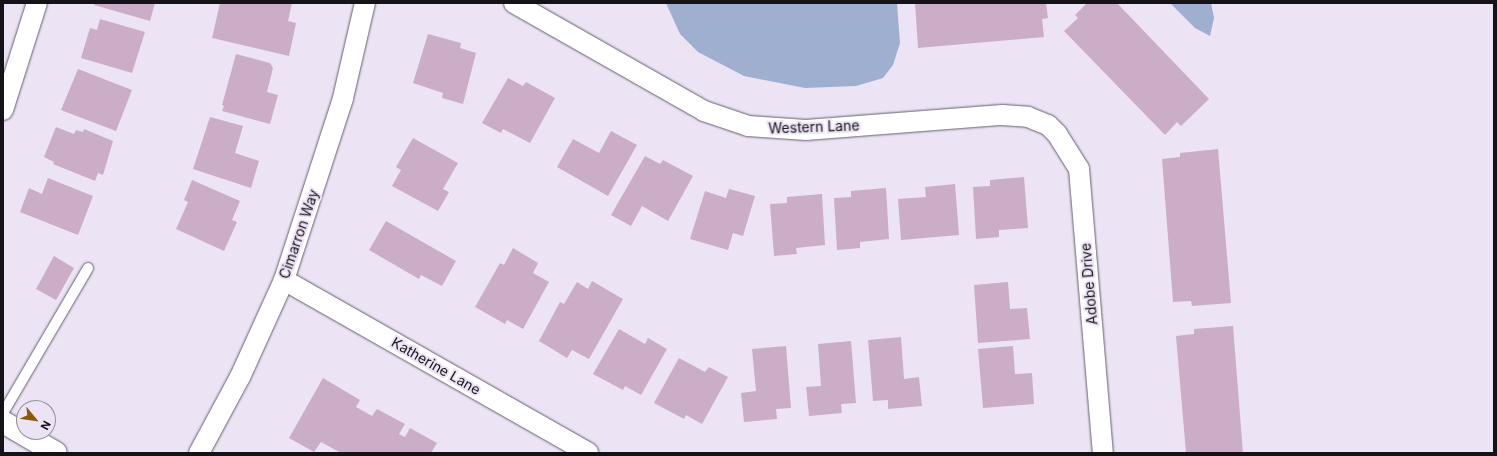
<!DOCTYPE html>
<style>
body{margin:0}
#map{position:relative;width:1497px;height:456px;overflow:hidden;background:#ece3f4;font-family:Inter,sans-serif}
div>[style]{position:absolute}
.water>*{inset:0;background:#9eafd0}
.building>*{inset:0;background:#ccadc8}
.roads{filter:drop-shadow(0 0 1px #665e6d) drop-shadow(0 0 1px #665e6d)}
.service>*{height:10px;margin:-5px;padding:0 5px;transform-origin:5px;border-radius:5px;background:#fff}
.minor>*{height:20px;margin:-10px;padding:0 10px;transform-origin:10px;border-radius:10px;background:#fff}
.tertiary>*{height:22px;margin:-11px;padding:0 11px;transform-origin:11px;border-radius:11px;background:#fff}
span{translate:-50% -50%;white-space:nowrap;text-align:center;line-height:1.15;-webkit-text-stroke:4px #ece3f4;paint-order:stroke}
.street-label{font-size:14px;color:#161318}
.frame{position:absolute;inset:0;border:4px solid #161318;pointer-events:none}
.north{position:absolute;left:16px;top:400px;width:40px;height:40px;box-sizing:border-box;background:#ece3f4;border:1px solid #96909c;border-radius:50%;rotate:119deg;font-size:11px;font-weight:700;line-height:16px;text-align:center;color:#161318}
.north::after{content:'';display:block;margin:auto;width:14px;height:18px;background:#8d5809;clip-path:polygon(50% 0,100% 100%,50% 72%,0 100%)}
</style>
<div id="map">
<div class="water">
<i style="clip-path:polygon(666px 3px,897px 3px,900px 43px,893px 65px,883px 78px,856px 86px,805px 88px,744px 76px,698px 52px,680px 34px)"></i>
<i style="clip-path:polygon(1170px 3px,1211px 3px,1214px 18px,1210px 36px,1195px 28px)"></i>
</div>
<div class="building">
<i style="clip-path:polygon(94px 3px,155px 3px,150px 21px,94px 5px)"></i>
<i style="clip-path:polygon(220px 3px,292px 3px,288px 21px,296px 23px,289px 56px,212px 38px)"></i>
<i style="clip-path:polygon(915px 3px,1046px 3px,1048px 18px,1042px 19px,1044px 37px,918px 48px)"></i>
<i style="clip-path:polygon(1087px 3px,1117px 3px,1209px 99px,1181px 126px,1177px 122px,1165px 135px,1064px 31px,1078px 18px,1075px 15px)"></i>
<i style="clip-path:polygon(100px 19px,145px 32px,132px 73px,81px 58px,90px 28px,97px 30px)"></i>
<i style="clip-path:polygon(428px 34px,461px 43px,460px 48px,476px 53px,463px 104px,442px 98px,443px 93px,413px 83px)"></i>
<i style="clip-path:polygon(236px 54px,270px 63px,273px 68px,267px 92px,278px 95px,270px 124px,222px 111px,224px 106px,222px 105px)"></i>
<i style="clip-path:polygon(78px 69px,132px 90px,116px 131px,61px 110px)"></i>
<i style="clip-path:polygon(508px 78px,523px 86px,526px 82px,555px 98px,530px 143px,503px 129px,501px 133px,482px 123px)"></i>
<i style="clip-path:polygon(210px 117px,243px 126px,235px 153px,259px 161px,251px 188px,193px 169px)"></i>
<i style="clip-path:polygon(56px 127px,74px 134px,76px 130px,83px 132px,84px 129px,113px 141px,103px 175px,98px 173px,95px 181px,53px 164px,54px 162px,44px 157px)"></i>
<i style="clip-path:polygon(611px 131px,637px 145px,608px 196px,557px 167px,573px 139px,599px 153px)"></i>
<i style="clip-path:polygon(413px 138px,458px 163px,443px 189px,449px 192px,438px 211px,392px 186px,401px 170px,396px 167px)"></i>
<i style="clip-path:polygon(1218px 149px,1231px 303px,1192px 306px,1191px 301px,1173px 302px,1162px 159px,1180px 157px,1180px 153px)"></i>
<i style="clip-path:polygon(645px 156px,660px 164px,663px 160px,693px 176px,668px 221px,642px 206px,631px 226px,611px 215px)"></i>
<i style="clip-path:polygon(1024px 177px,1028px 228px,999px 230px,999px 237px,976px 239px,973px 187px,990px 186px,990px 180px)"></i>
<i style="clip-path:polygon(48px 178px,93px 196px,78px 235px,20px 212px,29px 188px,42px 194px)"></i>
<i style="clip-path:polygon(192px 180px,240px 201px,232px 220px,237px 222px,224px 251px,176px 229px,188px 202px,184px 200px)"></i>
<i style="clip-path:polygon(955px 184px,959px 235px,901px 240px,898px 199px,926px 197px,925px 187px)"></i>
<i style="clip-path:polygon(886px 188px,889px 239px,860px 242px,860px 248px,837px 250px,834px 198px,851px 197px,851px 191px)"></i>
<i style="clip-path:polygon(729px 189px,755px 196px,743px 236px,733px 233px,728px 250px,690px 239px,705px 191px,726px 198px)"></i>
<i style="clip-path:polygon(822px 194px,825px 245px,796px 248px,797px 254px,774px 256px,770px 204px,787px 203px,787px 197px)"></i>
<i style="clip-path:polygon(386px 221px,456px 261px,442px 286px,421px 275px,419px 279px,369px 250px)"></i>
<i style="clip-path:polygon(513px 248px,538px 263px,533px 273px,549px 282px,523px 329px,507px 320px,505px 324px,475px 307px,500px 263px,504px 265px)"></i>
<i style="clip-path:polygon(54px 256px,74px 268px,56px 300px,36px 289px)"></i>
<i style="clip-path:polygon(592px 281px,623px 299px,589px 359px,572px 350px,567px 358px,539px 341px,560px 302px,564px 304px,577px 282px,588px 289px)"></i>
<i style="clip-path:polygon(1008px 282px,1010px 309px,1027px 308px,1030px 339px,978px 343px,974px 285px)"></i>
<i style="clip-path:polygon(1233px 326px,1243px 453px,1186px 453px,1176px 336px,1194px 334px,1194px 329px)"></i>
<i style="clip-path:polygon(619px 329px,645px 344px,648px 338px,667px 349px,641px 395px,625px 386px,623px 390px,593px 374px)"></i>
<i style="clip-path:polygon(901px 337px,904px 379px,919px 377px,922px 406px,888px 409px,888px 400px,873px 401px,868px 340px)"></i>
<i style="clip-path:polygon(851px 341px,856px 403px,841px 404px,842px 413px,809px 416px,806px 387px,821px 386px,818px 344px)"></i>
<i style="clip-path:polygon(786px 346px,791px 408px,776px 409px,777px 419px,744px 422px,741px 393px,756px 391px,752px 349px)"></i>
<i style="clip-path:polygon(1013px 346px,1015px 374px,1032px 373px,1034px 404px,983px 408px,978px 349px)"></i>
<i style="clip-path:polygon(679px 358px,705px 372px,709px 367px,728px 377px,702px 424px,686px 415px,684px 419px,654px 403px)"></i>
<i style="clip-path:polygon(323px 378px,360px 400px,356px 407px,372px 416px,377px 409px,405px 424px,399px 434px,405px 437px,410px 428px,437px 443px,431px 453px,341px 453px,321px 442px,314px 452px,289px 438px)"></i>
</div>
<div class="roads">
<div class="service">
<i style="left:3px;top:413px;width:168px;rotate:-59.6deg"></i>
</div>
<div class="minor">
<i style="left:514px;top:3px;width:219px;rotate:29.6deg"></i>
<i style="left:704px;top:111px;width:46px;rotate:18.8deg"></i>
<i style="left:748px;top:126px;width:58px;rotate:3.9deg"></i>
<i style="left:806px;top:130px;width:197px;rotate:-4.4deg"></i>
<i style="left:1002px;top:115px;width:26px;rotate:4deg"></i>
<i style="left:1028px;top:117px;width:22px;rotate:22deg"></i>
<i style="left:1048px;top:125px;width:13px;rotate:45deg"></i>
<i style="left:1057px;top:134px;width:41px;rotate:57.8deg"></i>
<i style="left:1079px;top:169px;width:285px;rotate:85.2deg"></i>
<i style="left:3px;top:110px;width:112px;rotate:-72.4deg"></i>
<i style="left:284px;top:280px;width:350px;rotate:29.6deg"></i>
<i style="left:199px;top:453px;width:86px;rotate:-61.7deg"></i>
<i style="left:240px;top:377px;width:107px;rotate:-65.6deg"></i>
<i style="left:284px;top:280px;width:191px;rotate:-72deg"></i>
<i style="left:343px;top:98px;width:98px;rotate:-77deg"></i>
</div>
<div class="tertiary">
<i style="left:3px;top:422px;width:61px;rotate:30.3deg"></i>
</div>
</div>
<div class="street-label">
<span style="left:814px;top:127px;rotate:-2deg">Western Lane</span>
<span style="left:299px;top:234px;rotate:-71deg">Cimarron Way</span>
<span style="left:1089px;top:284px;rotate:-95deg">Adobe Drive</span>
<span style="left:436px;top:366px;rotate:30deg">Katherine Lane</span>
</div>
<div class="frame"></div>
<div class="north">N</div>
</div>
